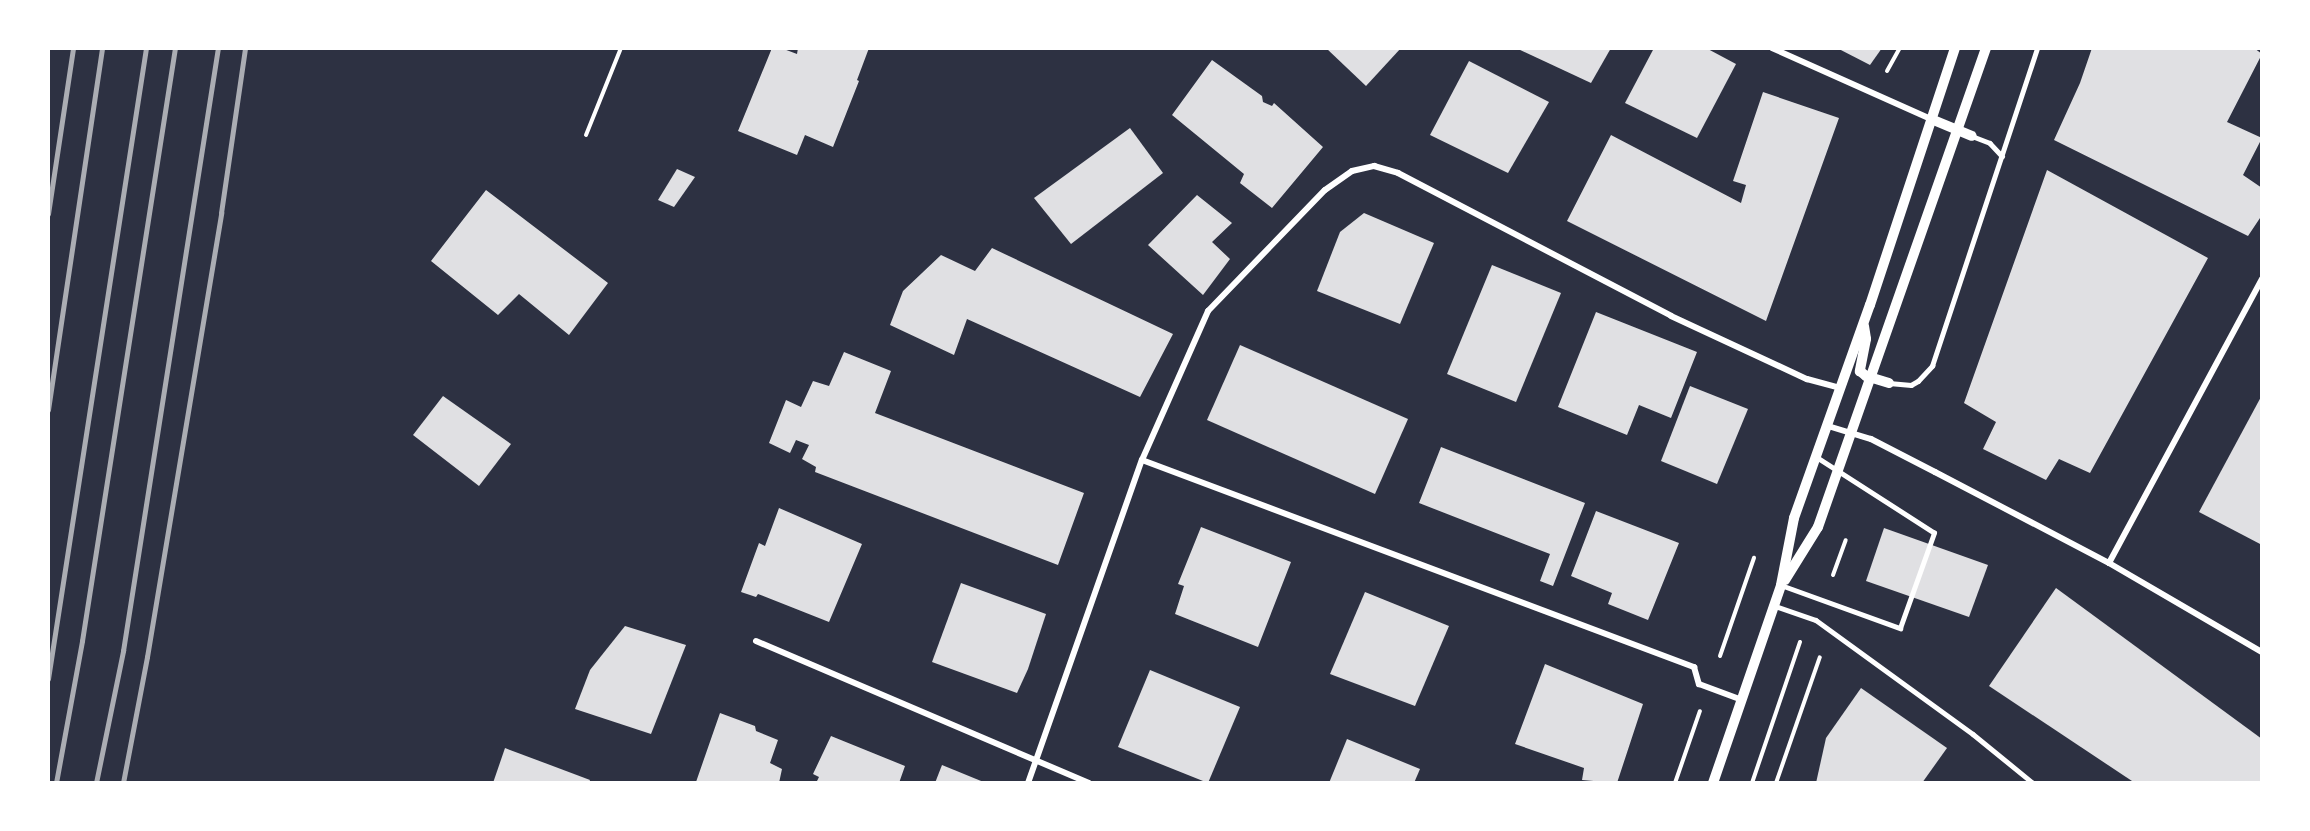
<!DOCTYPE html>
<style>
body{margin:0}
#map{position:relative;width:2310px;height:831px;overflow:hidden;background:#2d3142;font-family:Jost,sans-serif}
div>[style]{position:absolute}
.building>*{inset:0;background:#e0e0e3}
.path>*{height:4px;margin:-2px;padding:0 2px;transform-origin:2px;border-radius:2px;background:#fff}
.service>*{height:4.5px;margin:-2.25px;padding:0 2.25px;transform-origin:2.25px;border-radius:2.25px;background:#fff}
.minor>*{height:6px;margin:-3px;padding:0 3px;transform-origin:3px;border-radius:3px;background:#fff}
.tertiary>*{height:10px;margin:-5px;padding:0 5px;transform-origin:5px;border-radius:5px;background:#fff}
.rail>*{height:4.5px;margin:-2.25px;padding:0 2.25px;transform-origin:2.25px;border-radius:2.25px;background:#abadb3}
span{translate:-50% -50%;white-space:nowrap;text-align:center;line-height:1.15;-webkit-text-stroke:4.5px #fff;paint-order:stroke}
.frame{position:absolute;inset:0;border:50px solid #fff;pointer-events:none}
</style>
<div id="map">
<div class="building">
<i style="clip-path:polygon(772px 48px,781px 48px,797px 54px,798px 48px,869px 48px,857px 80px,859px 81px,833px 147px,805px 135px,797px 155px,738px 131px)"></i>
<i style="clip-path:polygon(1326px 48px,1401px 48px,1366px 86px)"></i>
<i style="clip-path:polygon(1516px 48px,1611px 48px,1591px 83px)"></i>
<i style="clip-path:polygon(1654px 48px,1706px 48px,1736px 64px,1697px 138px,1625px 103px)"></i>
<i style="clip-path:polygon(1837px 48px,1882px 48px,1870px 65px)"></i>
<i style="clip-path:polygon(2092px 48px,2254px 48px,2262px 54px,2227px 122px,2262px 138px,2243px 175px,2262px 188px,2262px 215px,2248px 236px,2054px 140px,2080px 83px)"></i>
<i style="clip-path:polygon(1212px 60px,1262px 96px,1263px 102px,1272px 106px,1274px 103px,1323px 147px,1272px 208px,1240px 183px,1244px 174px,1172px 115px)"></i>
<i style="clip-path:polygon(1469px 61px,1549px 102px,1508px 173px,1430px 135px)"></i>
<i style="clip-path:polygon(1763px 92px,1839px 118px,1766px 321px,1567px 221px,1611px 135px,1741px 203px,1746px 185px,1733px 181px)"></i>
<i style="clip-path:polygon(1130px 128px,1163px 173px,1071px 244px,1034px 198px)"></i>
<i style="clip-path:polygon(677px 169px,695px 177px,674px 207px,658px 200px)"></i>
<i style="clip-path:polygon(2047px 170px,2208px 258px,2090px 473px,2059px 459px,2046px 480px,1983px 449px,1996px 422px,1964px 403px)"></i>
<i style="clip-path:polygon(486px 190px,608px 283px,569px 335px,519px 294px,498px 315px,431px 261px)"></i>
<i style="clip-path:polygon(1197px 195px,1232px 223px,1212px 242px,1230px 259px,1203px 295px,1148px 245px)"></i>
<i style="clip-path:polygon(1364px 213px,1434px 243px,1400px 324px,1317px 291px,1340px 232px)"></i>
<i style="clip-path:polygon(992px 248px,1173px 334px,1140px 397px,967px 319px,954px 355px,890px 325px,903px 291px,941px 255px,975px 271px)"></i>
<i style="clip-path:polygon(1492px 265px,1561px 293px,1516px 402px,1447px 374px)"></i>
<i style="clip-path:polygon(1596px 312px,1697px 352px,1671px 418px,1639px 405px,1627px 435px,1558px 407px)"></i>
<i style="clip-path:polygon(1240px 345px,1408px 419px,1375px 494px,1207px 420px)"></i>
<i style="clip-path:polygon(844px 352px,891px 371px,875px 413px,1084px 493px,1058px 565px,815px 472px,816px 467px,802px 459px,809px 445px,796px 440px,790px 453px,769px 443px,786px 400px,801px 407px,813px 381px,829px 386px)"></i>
<i style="clip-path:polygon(1690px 386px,1748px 409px,1717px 484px,1661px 461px)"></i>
<i style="clip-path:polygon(2262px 395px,2262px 545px,2199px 512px)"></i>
<i style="clip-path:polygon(443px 396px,511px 444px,479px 486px,413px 435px)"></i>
<i style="clip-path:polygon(1441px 447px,1585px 503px,1553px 586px,1540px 581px,1550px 554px,1419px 503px)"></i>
<i style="clip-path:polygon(779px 508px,862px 544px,829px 622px,758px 594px,756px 597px,741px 592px,759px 543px,765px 546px)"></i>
<i style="clip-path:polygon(1596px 511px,1679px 543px,1648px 620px,1608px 604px,1612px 593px,1571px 576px)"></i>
<i style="clip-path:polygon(1201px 527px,1291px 562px,1258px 647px,1175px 614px,1184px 586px,1178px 584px)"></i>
<i style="clip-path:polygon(1884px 528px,1988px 565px,1969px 617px,1866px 581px)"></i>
<i style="clip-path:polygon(961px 583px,1046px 614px,1028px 669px,1017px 693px,932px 662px)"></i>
<i style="clip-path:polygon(2056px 588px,2262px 739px,2262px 783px,2135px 783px,1989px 686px)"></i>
<i style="clip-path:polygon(1365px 592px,1449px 626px,1415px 706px,1330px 674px)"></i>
<i style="clip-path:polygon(625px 626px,686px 645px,651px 734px,575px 709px,590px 670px)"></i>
<i style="clip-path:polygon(1545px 664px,1643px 704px,1617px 783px,1582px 780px,1584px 768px,1515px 744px)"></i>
<i style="clip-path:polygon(1150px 670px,1240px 707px,1208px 783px,1118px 747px)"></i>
<i style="clip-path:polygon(1861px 688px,1947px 748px,1922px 783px,1816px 783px,1826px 738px)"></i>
<i style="clip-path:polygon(720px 713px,755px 726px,756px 731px,778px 740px,770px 763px,782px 769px,779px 783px,696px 782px)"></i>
<i style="clip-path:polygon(831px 736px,905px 766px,899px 783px,816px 783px,819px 777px,813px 774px)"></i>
<i style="clip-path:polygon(1347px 739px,1420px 769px,1414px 783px,1329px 783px)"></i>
<i style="clip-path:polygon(505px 748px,590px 780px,589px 783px,493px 783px)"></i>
<i style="clip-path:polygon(942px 765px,986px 783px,935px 783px)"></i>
</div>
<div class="path">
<i style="left:1887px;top:71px;width:26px;rotate:-61deg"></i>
<i style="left:586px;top:135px;width:94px;rotate:-68.1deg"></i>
<i style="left:1833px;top:575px;width:37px;rotate:-70deg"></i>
<i style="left:1720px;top:656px;width:104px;rotate:-70.9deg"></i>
<i style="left:1675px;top:783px;width:76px;rotate:-70.9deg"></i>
<i style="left:1752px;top:783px;width:149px;rotate:-71.2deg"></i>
<i style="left:1776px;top:783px;width:133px;rotate:-70.8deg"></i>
</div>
<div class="service">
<i style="left:1972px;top:136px;width:19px;rotate:21deg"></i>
<i style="left:1990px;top:143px;width:18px;rotate:47deg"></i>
<i style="left:1889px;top:383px;width:22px;rotate:5deg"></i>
<i style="left:1911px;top:385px;width:8px;rotate:-30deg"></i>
<i style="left:1918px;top:381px;width:21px;rotate:-47deg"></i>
<i style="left:1932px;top:366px;width:335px;rotate:-71.7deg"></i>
<i style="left:1781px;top:585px;width:127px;rotate:19.9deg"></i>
<i style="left:1900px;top:628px;width:101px;rotate:-70.3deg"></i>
<i style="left:1934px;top:533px;width:139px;rotate:-147.3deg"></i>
<i style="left:1775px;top:606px;width:43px;rotate:18.9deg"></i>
<i style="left:1816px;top:620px;width:194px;rotate:36deg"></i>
<i style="left:1973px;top:734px;width:77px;rotate:39.2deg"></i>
</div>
<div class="minor">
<i style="left:1772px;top:48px;width:174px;rotate:24.1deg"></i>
<i style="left:1828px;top:426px;width:45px;rotate:16.8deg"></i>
<i style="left:1871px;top:439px;width:72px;rotate:27.3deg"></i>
<i style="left:1935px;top:472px;width:196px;rotate:27.6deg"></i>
<i style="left:2109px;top:563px;width:177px;rotate:30.2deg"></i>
<i style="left:1142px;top:460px;width:590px;rotate:20.56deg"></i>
<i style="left:1694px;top:667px;width:18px;rotate:74deg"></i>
<i style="left:1699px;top:684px;width:46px;rotate:20.4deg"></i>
<i style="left:2109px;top:563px;width:323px;rotate:-61.7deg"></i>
<i style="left:756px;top:641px;width:362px;rotate:23.1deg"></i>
<i style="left:1028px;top:783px;width:343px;rotate:-70.6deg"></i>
<i style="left:1142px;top:460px;width:163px;rotate:-66.1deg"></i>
<i style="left:1208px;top:311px;width:168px;rotate:-46deg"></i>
<i style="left:1325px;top:190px;width:33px;rotate:-35deg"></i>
<i style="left:1352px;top:171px;width:23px;rotate:-13deg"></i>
<i style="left:1374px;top:166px;width:25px;rotate:16deg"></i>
<i style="left:1398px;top:173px;width:308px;rotate:27.6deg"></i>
<i style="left:1671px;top:316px;width:150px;rotate:24.9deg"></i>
<i style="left:1807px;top:379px;width:35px;rotate:15deg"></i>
</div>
<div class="tertiary">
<i style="left:1931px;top:119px;width:44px;rotate:22.5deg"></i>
<i style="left:1864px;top:326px;width:13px;rotate:81deg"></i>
<i style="left:1866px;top:339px;width:33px;rotate:101deg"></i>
<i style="left:1860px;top:371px;width:8px;rotate:40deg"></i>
<i style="left:1866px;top:376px;width:24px;rotate:17deg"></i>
<i style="left:1785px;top:580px;width:62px;rotate:-58.1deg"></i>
<i style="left:1818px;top:527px;width:508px;rotate:-70.67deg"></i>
<i style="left:1713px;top:783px;width:209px;rotate:-71deg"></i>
<i style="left:1781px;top:585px;width:68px;rotate:-79deg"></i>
<i style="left:1794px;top:518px;width:226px;rotate:-70.4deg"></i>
<i style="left:1870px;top:305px;width:271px;rotate:-71.7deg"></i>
</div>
<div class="rail">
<i style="left:48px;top:214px;width:168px;rotate:-81.4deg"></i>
<i style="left:48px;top:410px;width:366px;rotate:-81.5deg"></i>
<i style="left:48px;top:679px;width:639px;rotate:-81.17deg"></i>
<i style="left:56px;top:783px;width:144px;rotate:-79.6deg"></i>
<i style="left:82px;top:641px;width:600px;rotate:-81.09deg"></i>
<i style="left:96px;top:783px;width:135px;rotate:-78.4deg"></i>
<i style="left:123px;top:651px;width:610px;rotate:-81.05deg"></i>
<i style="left:123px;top:783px;width:128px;rotate:-79.2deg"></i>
<i style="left:147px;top:657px;width:450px;rotate:-80.5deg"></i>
<i style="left:221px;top:213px;width:167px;rotate:-81.7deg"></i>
</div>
<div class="frame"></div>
</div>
